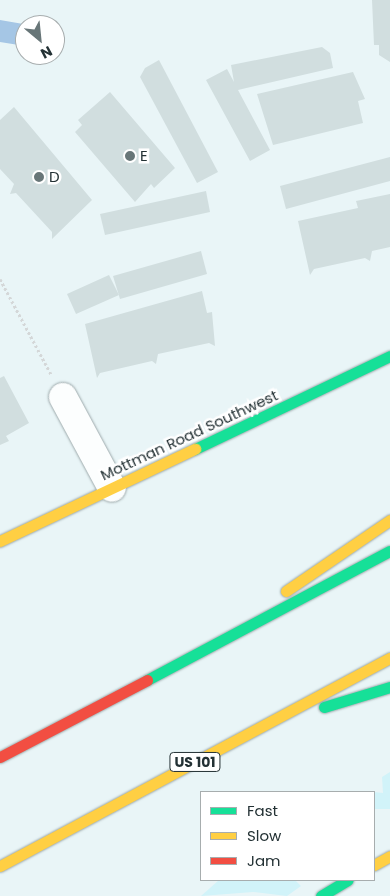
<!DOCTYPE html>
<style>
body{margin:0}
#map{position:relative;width:390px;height:896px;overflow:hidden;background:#e9f5f7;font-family:Poppins,sans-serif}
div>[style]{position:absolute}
.green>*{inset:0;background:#d1f3f9}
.water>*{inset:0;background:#a5c6e5}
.building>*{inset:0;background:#d1dedf}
.path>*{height:3px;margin-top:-1.5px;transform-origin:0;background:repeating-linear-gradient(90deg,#d4d7d8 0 2.5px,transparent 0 5px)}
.roads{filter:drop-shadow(0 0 1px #9eaaac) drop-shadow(0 0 1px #9eaaac)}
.street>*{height:28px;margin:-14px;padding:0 14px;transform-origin:14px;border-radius:14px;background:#fcfefe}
.fast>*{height:11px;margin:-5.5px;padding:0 5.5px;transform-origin:5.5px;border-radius:5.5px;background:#16e098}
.slow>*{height:11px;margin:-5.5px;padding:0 5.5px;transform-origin:5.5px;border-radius:5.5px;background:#ffcf43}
.jam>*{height:11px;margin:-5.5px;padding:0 5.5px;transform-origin:5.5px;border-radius:5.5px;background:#f24e42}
.dots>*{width:14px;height:14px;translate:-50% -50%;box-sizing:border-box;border:2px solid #fff;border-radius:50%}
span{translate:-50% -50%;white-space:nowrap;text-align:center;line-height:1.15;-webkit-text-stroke:5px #fff;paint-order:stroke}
.shield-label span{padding:1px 4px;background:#fff;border:1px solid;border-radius:4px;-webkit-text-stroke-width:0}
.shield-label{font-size:14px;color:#233134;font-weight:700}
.poi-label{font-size:15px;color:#233134}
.left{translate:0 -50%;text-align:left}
.street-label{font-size:15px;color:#233134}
.legend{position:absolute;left:200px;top:791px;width:175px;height:90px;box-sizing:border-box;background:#fff;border:1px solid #a7adae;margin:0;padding:6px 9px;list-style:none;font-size:15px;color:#233134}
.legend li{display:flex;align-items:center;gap:10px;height:25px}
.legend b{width:25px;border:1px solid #a7adae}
.north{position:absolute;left:15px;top:15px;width:50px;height:50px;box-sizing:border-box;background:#fff;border:1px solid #a7adae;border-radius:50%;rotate:152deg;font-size:14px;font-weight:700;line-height:20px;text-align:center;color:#233134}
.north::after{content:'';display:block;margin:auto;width:18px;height:22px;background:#687678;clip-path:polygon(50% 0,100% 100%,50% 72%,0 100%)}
</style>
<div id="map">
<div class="green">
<i style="clip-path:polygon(390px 772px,390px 809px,374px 809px,374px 792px,365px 791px,383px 793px,382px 777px)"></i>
<i style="clip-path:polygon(219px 880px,295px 880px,301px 886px,287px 896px,253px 892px,201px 896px)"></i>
</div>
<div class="water">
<i style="clip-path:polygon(0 20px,29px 25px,25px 25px,25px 46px,0 42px)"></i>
</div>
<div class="building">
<i style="clip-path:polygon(372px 0,390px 0,390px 62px,379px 55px,379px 45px,374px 45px)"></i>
<i style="clip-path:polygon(322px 47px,330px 53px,333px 68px,238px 90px,270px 150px,250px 161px,206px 80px,227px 69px,234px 82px,231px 65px)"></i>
<i style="clip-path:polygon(159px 60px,218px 172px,197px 183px,140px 77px,145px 68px)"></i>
<i style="clip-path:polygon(353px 72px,365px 99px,358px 101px,363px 123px,273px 145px,257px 94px)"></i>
<i style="clip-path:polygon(110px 92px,175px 168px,154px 188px,151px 184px,135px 202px,75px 132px,82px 125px,78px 120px)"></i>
<i style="clip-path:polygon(14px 107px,92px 200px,52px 239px,52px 232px,16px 193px,10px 194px,14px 184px,0 169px,0 120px)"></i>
<i style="clip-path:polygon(390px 157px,390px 181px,286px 209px,280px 186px)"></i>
<i style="clip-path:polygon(206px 191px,210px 212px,105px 235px,100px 214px)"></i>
<i style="clip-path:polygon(390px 194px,390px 247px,372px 251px,370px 261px,365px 258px,314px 269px,310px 275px,298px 221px,358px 208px,356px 201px)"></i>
<i style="clip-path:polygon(201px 251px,207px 274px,120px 299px,113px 276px)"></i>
<i style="clip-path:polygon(109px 275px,119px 295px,76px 314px,67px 294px)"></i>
<i style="clip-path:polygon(202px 291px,207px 313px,212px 312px,215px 346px,209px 343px,158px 354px,156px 364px,152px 361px,100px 373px,97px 378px,85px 324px)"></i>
<i style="clip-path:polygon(4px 376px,29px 423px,6px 436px,9px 441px,0 445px,0 378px)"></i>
</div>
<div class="path">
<i style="left:0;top:279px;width:108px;rotate:61.8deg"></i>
</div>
<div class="roads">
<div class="street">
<i style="left:63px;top:397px;width:103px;rotate:61.7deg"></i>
</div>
<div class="fast">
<i style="left:195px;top:449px;width:216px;rotate:-25.5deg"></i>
<i style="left:147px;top:680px;width:275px;rotate:-28deg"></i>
<i style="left:324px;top:707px;width:69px;rotate:-16.9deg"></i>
<i style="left:321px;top:896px;width:31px;rotate:-31deg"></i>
</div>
<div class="slow">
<i style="left:0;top:541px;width:216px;rotate:-25.3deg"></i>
<i style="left:286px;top:591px;width:126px;rotate:-34.3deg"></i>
<i style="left:374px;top:865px;width:18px;rotate:-29deg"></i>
<i style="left:0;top:866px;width:442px;rotate:-28.1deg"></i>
</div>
<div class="jam">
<i style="left:0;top:757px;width:166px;rotate:-27.6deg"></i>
</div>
</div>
<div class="dots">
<i style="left:130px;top:156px;background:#687678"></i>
<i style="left:39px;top:177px;background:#687678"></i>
</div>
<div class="shield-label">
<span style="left:195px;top:762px">US 101</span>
</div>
<div class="poi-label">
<span class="left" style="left:140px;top:156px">E</span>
<span class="left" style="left:49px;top:177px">D</span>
</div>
<div class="street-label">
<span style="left:189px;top:435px;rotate:-25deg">Mottman Road Southwest</span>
</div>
<ul class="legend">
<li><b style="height:6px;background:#16e098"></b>Fast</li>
<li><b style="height:6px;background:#ffcf43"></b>Slow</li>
<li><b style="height:6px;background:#f24e42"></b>Jam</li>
</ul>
<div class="north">N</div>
</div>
